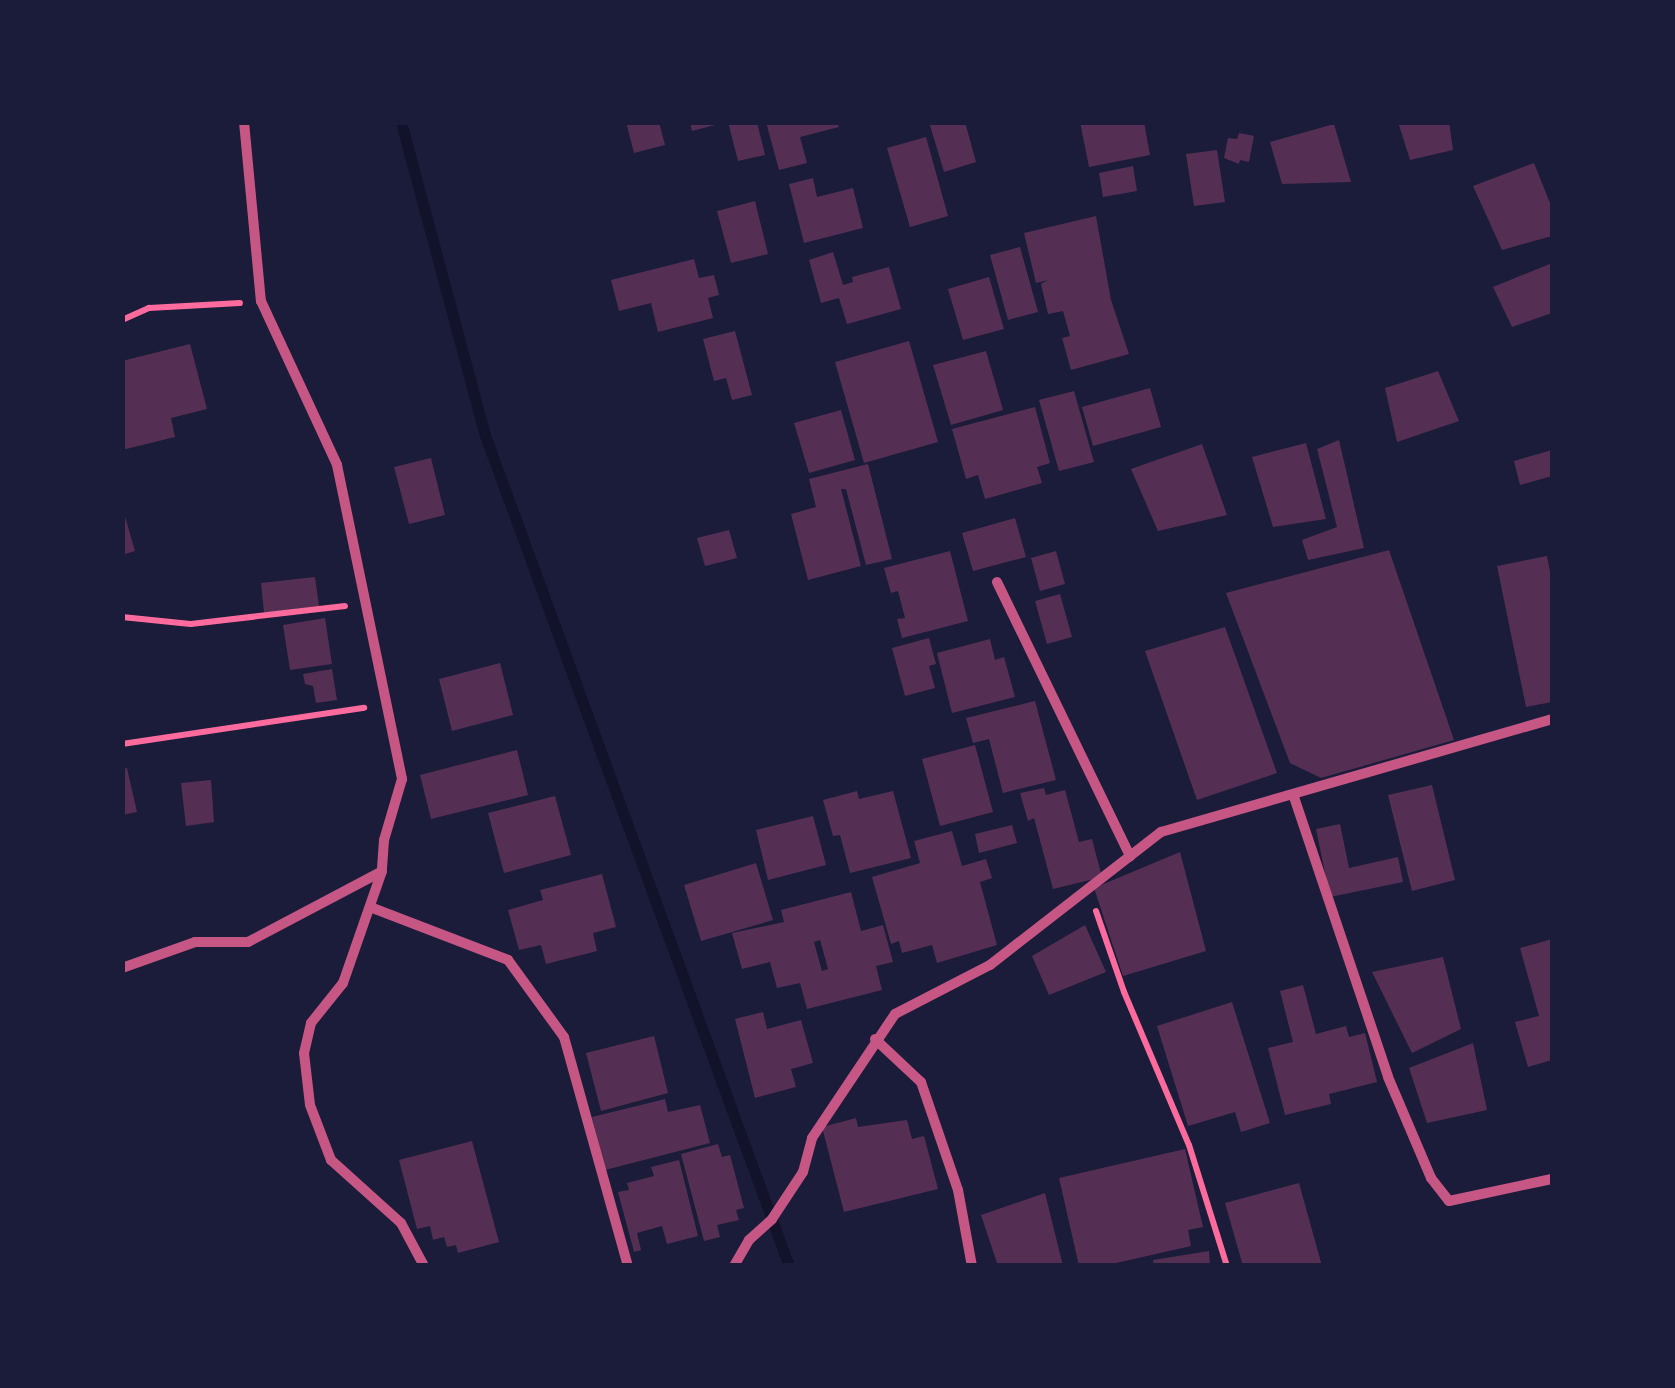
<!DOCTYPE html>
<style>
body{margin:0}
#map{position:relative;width:1675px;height:1388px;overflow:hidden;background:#1b1b3a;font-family:Quicksand,sans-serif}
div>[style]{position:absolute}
.stream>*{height:11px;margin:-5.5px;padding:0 5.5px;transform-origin:5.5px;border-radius:5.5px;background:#12122b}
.building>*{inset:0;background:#542f53}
.path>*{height:6px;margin:-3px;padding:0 3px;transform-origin:3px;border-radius:3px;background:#ff6b9d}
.minor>*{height:10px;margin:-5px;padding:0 5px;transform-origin:5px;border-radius:5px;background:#c65784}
span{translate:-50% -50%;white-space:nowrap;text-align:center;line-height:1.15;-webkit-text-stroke:8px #1b1b3a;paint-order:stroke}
.frame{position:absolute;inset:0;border:125px solid #1b1b3a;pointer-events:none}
</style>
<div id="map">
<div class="stream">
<i style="left:401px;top:122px;width:324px;rotate:75deg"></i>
<i style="left:485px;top:435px;width:885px;rotate:69.91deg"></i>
</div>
<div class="building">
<i style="clip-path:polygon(626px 122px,659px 122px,665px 145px,634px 153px)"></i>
<i style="clip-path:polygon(690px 122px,719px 122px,719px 124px,692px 131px)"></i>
<i style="clip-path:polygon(728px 122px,757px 122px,765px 155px,738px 161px)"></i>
<i style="clip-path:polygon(766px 122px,837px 122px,839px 127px,800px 137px,807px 163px,779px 170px)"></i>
<i style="clip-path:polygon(929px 122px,965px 122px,976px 162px,944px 172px)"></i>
<i style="clip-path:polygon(1080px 122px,1144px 122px,1150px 155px,1089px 167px)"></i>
<i style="clip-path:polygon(1398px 122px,1449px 122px,1453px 150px,1410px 160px)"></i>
<i style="clip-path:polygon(1334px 124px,1351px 182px,1282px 184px,1270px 142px)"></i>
<i style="clip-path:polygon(1239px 133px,1254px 136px,1249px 162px,1240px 160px,1239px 164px,1224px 158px,1228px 138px,1237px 139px)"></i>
<i style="clip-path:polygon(926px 137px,948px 216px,910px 227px,887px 148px)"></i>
<i style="clip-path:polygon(1217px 150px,1225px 202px,1194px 206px,1186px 154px)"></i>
<i style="clip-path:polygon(1534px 163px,1552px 208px,1552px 236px,1502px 250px,1473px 186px)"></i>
<i style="clip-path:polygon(1133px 166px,1137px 191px,1103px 197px,1099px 173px)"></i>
<i style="clip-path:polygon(813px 178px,817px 197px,853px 188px,863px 228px,804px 243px,789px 184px)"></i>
<i style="clip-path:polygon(755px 201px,768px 254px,731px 263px,717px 211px)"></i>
<i style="clip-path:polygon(1096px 216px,1111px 300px,1129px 354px,1071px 370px,1062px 338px,1070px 336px,1063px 311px,1048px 314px,1041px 284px,1048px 280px,1036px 283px,1024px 233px)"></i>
<i style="clip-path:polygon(1020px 247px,1038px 312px,1008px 320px,990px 255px)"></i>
<i style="clip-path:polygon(833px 252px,843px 285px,853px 282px,852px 277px,889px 267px,901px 309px,847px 324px,839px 298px,821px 303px,809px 260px)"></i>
<i style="clip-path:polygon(694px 259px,699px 278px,714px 275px,719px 295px,708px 298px,713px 318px,658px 332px,651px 303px,619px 311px,611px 280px)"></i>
<i style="clip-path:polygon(1552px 263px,1552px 313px,1512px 327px,1493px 287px)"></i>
<i style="clip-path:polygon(989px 277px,1004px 329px,963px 340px,948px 289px)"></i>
<i style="clip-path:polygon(735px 331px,752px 395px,732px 400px,726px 378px,714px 381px,703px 339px)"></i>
<i style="clip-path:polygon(909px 341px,938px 442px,864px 463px,835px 362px)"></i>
<i style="clip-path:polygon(190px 344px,207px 409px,171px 418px,175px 437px,122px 450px,122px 361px)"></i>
<i style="clip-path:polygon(986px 351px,1003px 410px,951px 425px,933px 365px)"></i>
<i style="clip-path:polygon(1438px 371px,1459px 421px,1397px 442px,1385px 388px)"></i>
<i style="clip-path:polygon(1150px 388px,1161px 427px,1093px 446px,1082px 407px)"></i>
<i style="clip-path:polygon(1074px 391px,1094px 462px,1059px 471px,1039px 400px)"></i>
<i style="clip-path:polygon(1035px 407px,1050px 463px,1037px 467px,1042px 483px,985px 499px,978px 475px,966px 479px,952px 429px)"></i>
<i style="clip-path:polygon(841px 410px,855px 460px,809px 473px,794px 423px)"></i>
<i style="clip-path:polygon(1339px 440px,1364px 548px,1308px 560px,1302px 540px,1337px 527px,1317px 449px)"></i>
<i style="clip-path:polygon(1306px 443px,1326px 519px,1273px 527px,1252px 457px)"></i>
<i style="clip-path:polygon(1202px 444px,1227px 515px,1158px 531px,1131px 469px)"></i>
<i style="clip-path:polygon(1552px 450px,1552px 476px,1520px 485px,1514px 461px)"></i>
<i style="clip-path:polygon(431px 458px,445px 515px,409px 524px,394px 467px)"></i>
<i style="clip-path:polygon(868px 464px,892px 559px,866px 565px,846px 489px,841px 489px,861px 566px,808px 580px,791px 514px,816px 507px,809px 479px)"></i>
<i style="clip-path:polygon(122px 506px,135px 551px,122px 555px)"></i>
<i style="clip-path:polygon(1015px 518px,1026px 557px,973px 571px,962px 533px)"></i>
<i style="clip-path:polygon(729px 530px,737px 558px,705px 566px,697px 538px)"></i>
<i style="clip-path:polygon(1389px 550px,1454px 740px,1321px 778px,1290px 763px,1226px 593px)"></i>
<i style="clip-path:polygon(950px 551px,968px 621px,902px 638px,897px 619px,905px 618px,898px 591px,891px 593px,884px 568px)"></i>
<i style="clip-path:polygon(1056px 551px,1065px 584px,1040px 591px,1031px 558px)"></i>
<i style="clip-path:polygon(1547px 556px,1552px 582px,1552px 702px,1526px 707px,1497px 566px)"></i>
<i style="clip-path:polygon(315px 577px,319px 606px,264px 613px,261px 583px)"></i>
<i style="clip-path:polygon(1060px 594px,1072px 637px,1047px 644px,1035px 601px)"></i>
<i style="clip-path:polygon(325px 618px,332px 664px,290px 670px,283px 625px)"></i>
<i style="clip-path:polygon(1225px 627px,1277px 773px,1197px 800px,1145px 651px)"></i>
<i style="clip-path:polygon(929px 638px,936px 664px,929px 666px,935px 688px,905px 696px,892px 648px)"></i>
<i style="clip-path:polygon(990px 639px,995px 660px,1004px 657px,1015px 697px,952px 713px,937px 653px)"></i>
<i style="clip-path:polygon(500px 663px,513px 715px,452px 731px,439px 679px)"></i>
<i style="clip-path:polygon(332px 669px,337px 700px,316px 703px,313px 686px,305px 684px,303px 674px)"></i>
<i style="clip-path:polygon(1035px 701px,1056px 780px,1003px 793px,989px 739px,973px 743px,966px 718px)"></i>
<i style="clip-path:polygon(975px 745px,993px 812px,940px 826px,922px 759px)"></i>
<i style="clip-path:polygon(517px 750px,528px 795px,431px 819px,420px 775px)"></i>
<i style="clip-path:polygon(127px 768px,137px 812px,122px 815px,122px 769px)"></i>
<i style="clip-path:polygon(211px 780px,214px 822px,186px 826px,181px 783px)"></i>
<i style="clip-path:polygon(1432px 785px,1455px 880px,1412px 891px,1388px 795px)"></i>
<i style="clip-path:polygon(1044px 788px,1046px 795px,1065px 790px,1079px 842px,1092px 839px,1102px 877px,1053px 889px,1034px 818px,1028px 821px,1020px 793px)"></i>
<i style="clip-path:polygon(857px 791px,859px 799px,893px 791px,911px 858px,850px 873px,840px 835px,833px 836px,823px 800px)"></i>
<i style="clip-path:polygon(555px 796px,571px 855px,504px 873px,488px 813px)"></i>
<i style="clip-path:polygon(813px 816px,826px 865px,768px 880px,756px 830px)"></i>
<i style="clip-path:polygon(1340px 824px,1349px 868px,1398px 857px,1403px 882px,1330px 897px,1316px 829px)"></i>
<i style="clip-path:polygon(1012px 825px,1017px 843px,979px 853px,975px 834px)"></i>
<i style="clip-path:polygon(952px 831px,962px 866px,986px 859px,992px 878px,980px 882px,997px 945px,937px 963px,932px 945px,902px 953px,899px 941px,891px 944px,872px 877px,920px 863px,914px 841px)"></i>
<i style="clip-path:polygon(1180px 852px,1206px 951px,1123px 976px,1094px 888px)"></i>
<i style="clip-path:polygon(756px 863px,773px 920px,701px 941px,684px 885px)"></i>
<i style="clip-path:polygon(602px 874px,616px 927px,593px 933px,597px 951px,546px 964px,541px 945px,519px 950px,508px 910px,543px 900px,540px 890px)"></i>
<i style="clip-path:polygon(evenodd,851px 892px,861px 931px,883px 925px,893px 962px,876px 966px,882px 990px,807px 1009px,800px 983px,777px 988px,770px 962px,742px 969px,732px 933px,784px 922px,781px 910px,851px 892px,820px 940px,828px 969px,822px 971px,814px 942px,820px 940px)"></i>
<i style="clip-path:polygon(1085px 925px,1106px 972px,1049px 995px,1032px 956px)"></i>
<i style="clip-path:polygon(1552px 939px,1552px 1060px,1528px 1067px,1515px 1022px,1539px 1016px,1520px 948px)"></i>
<i style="clip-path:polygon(1443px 957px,1461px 1029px,1412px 1053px,1372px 972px)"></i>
<i style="clip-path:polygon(1303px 985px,1316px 1034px,1346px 1026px,1349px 1037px,1365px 1033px,1377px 1082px,1329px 1094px,1331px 1104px,1285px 1115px,1268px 1048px,1293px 1042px,1280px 991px)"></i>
<i style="clip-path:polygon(1232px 1002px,1270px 1123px,1241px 1132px,1235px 1112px,1188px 1126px,1157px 1026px)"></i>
<i style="clip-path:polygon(763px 1012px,767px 1029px,801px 1020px,813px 1063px,791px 1069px,796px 1087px,755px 1098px,735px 1019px)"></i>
<i style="clip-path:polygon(654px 1036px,668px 1093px,601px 1111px,586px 1053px)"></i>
<i style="clip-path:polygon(1473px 1043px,1487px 1110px,1427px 1123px,1409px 1068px)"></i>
<i style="clip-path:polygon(665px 1099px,668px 1112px,700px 1105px,710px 1143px,605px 1170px,592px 1117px)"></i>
<i style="clip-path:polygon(856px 1118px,858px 1127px,907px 1120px,912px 1139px,924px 1136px,938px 1189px,844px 1212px,822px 1127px)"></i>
<i style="clip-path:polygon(472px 1141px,499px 1242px,458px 1253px,456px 1245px,447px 1247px,444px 1237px,433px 1240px,430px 1226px,417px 1229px,399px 1160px)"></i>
<i style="clip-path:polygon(718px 1144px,722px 1157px,730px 1155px,744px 1208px,736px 1210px,739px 1220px,717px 1225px,720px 1237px,704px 1241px,681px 1154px)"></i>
<i style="clip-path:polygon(1185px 1149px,1203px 1227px,1188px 1230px,1191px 1246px,1103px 1266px,1079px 1266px,1059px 1178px)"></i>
<i style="clip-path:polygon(679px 1160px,698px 1236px,667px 1244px,662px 1226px,637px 1233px,641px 1250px,634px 1252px,618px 1192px,629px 1190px,627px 1183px,654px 1176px,651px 1167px)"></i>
<i style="clip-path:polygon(1299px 1183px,1322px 1266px,1243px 1266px,1225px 1203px)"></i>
<i style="clip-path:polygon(1045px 1193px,1063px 1266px,998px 1266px,981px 1215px)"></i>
<i style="clip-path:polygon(1209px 1251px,1210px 1266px,1154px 1266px,1153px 1260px)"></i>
</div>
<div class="path">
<i style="left:122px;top:320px;width:30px;rotate:-24deg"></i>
<i style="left:149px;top:308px;width:91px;rotate:-3.1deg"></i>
<i style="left:122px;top:617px;width:69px;rotate:5.8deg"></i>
<i style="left:191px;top:624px;width:155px;rotate:-6.7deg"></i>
<i style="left:122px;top:744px;width:245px;rotate:-8.5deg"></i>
<i style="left:1096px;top:911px;width:86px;rotate:70.9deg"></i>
<i style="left:1124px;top:992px;width:166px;rotate:67deg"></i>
<i style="left:1189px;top:1145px;width:127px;rotate:72.6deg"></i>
</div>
<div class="minor">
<i style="left:244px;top:122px;width:180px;rotate:84.6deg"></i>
<i style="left:261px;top:301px;width:181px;rotate:65.1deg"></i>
<i style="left:337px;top:465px;width:321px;rotate:78.3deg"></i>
<i style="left:402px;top:779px;width:64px;rotate:106.4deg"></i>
<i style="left:384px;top:840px;width:31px;rotate:94deg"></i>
<i style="left:382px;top:871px;width:119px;rotate:109.2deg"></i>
<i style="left:343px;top:983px;width:51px;rotate:128.7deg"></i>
<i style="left:311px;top:1023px;width:31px;rotate:103deg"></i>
<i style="left:304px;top:1053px;width:52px;rotate:83.4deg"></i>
<i style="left:310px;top:1105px;width:59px;rotate:69.1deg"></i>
<i style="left:331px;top:1160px;width:94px;rotate:42deg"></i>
<i style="left:401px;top:1223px;width:49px;rotate:61.9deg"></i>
<i style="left:997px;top:582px;width:305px;rotate:64.1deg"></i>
<i style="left:1294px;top:797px;width:295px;rotate:71.4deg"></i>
<i style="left:1388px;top:1077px;width:110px;rotate:66.9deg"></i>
<i style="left:1431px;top:1178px;width:29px;rotate:52deg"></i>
<i style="left:1449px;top:1201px;width:105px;rotate:-12.1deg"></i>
<i style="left:370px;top:907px;width:148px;rotate:21deg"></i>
<i style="left:508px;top:960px;width:95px;rotate:54deg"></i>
<i style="left:564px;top:1037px;width:238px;rotate:74.4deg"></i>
<i style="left:122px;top:968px;width:77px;rotate:-19.6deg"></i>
<i style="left:195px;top:942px;width:53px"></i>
<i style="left:248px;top:942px;width:150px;rotate:-27.8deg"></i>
<i style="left:875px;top:1039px;width:63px;rotate:43.1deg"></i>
<i style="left:921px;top:1082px;width:114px;rotate:71.1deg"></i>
<i style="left:958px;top:1190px;width:77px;rotate:79.6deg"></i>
<i style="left:734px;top:1266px;width:30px;rotate:-60deg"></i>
<i style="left:749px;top:1240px;width:31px;rotate:-42deg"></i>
<i style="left:772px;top:1219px;width:56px;rotate:-56.6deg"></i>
<i style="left:803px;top:1172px;width:35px;rotate:-75deg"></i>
<i style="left:812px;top:1138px;width:149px;rotate:-56.2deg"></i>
<i style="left:895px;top:1014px;width:107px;rotate:-27.3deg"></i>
<i style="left:990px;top:965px;width:217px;rotate:-37.9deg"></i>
<i style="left:1161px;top:832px;width:407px;rotate:-16.1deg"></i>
</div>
<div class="frame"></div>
</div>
